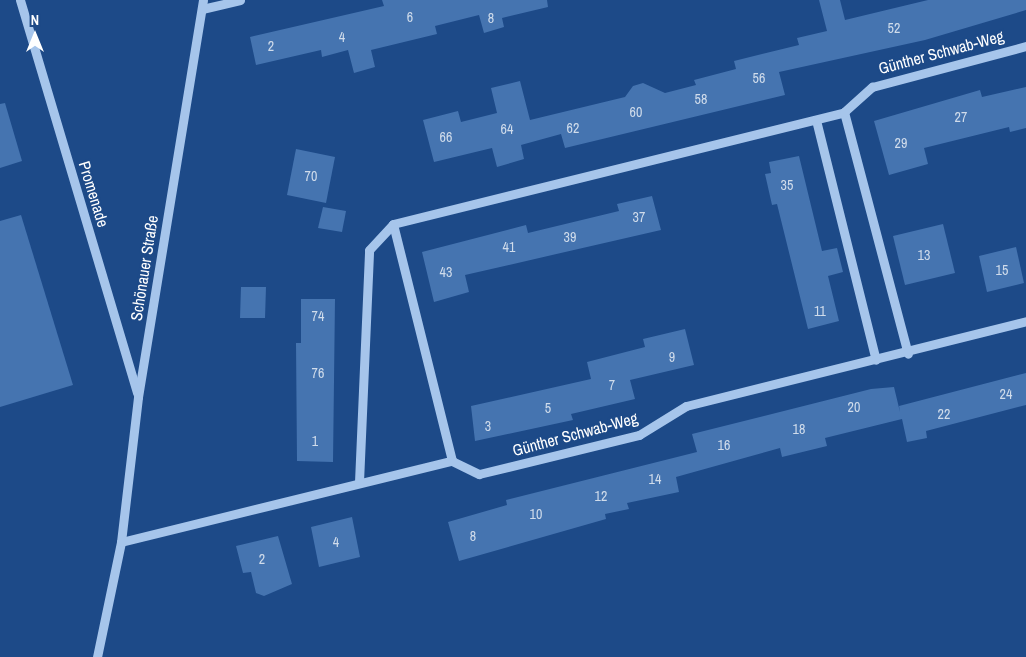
<!DOCTYPE html>
<meta charset="utf-8">
<style>
body{margin:0}
#map{position:relative;width:1026px;height:657px;overflow:hidden;background:#1d4a88;font-family:"Archivo Narrow",sans-serif}
div>[style]{position:absolute}
.building>*{inset:0;background:#4574b0}
.minor>*{height:9px;margin:-4.5px;padding:0 4.5px;transform-origin:4.5px;border-radius:4.5px;background:#a6c5eb}
span{translate:-50% -50%;white-space:nowrap;text-align:center;line-height:1.15;-webkit-text-stroke:4.5px #1d4a88;paint-order:stroke}
.number-label{font-size:14px;color:#d0dceb}
.number-label span{-webkit-text-stroke-width:0}
.street-label{font-size:16px;color:#fff}
.north{position:absolute;left:10px;top:10px;width:50px;height:50px;-webkit-text-stroke:4px #1d4a88;paint-order:stroke;rotate:0deg;font-size:14px;font-weight:700;line-height:20px;text-align:center;color:#fff}
.north::after{content:'';display:block;margin:auto;width:18px;height:22px;background:#fff;clip-path:polygon(50% 0,100% 100%,50% 72%,0 100%)}
</style>
<div id="map">
<div class="building">
<i style="clip-path:polygon(382px 0,547px 0,548px 7px,502px 18px,504px 27px,484px 33px,479px 15px,435px 26px,437px 34px,371px 50px,375px 67px,354px 73px,348px 50px,322px 57px,321px 50px,256px 65px,250px 37px,384px 6px)"></i>
<i style="clip-path:polygon(819px 0,840px 0,845px 20px,928px 0,1026px 0,1026px 10px,925px 40px,779px 72px,785px 95px,565px 148px,561px 134px,521px 145px,524px 159px,497px 167px,492px 148px,434px 162px,423px 120px,458px 111px,461px 122px,497px 113px,491px 88px,520px 81px,530px 120px,625px 97px,633px 86px,643px 83px,665px 93px,696px 85px,694px 80px,736px 69px,734px 61px,799px 45px,797px 38px,827px 31px)"></i>
<i style="clip-path:polygon(1026px 87px,1026px 128px,1010px 132px,1009px 127px,924px 148px,928px 164px,889px 175px,874px 121px,980px 90px,982px 97px)"></i>
<i style="clip-path:polygon(5px 103px,22px 161px,0 168px,0 104px)"></i>
<i style="clip-path:polygon(296px 149px,335px 157px,326px 203px,287px 195px)"></i>
<i style="clip-path:polygon(799px 156px,822px 251px,837px 248px,843px 272px,828px 276px,839px 321px,808px 329px,777px 204px,772px 205px,765px 174px,771px 173px,769px 162px)"></i>
<i style="clip-path:polygon(652px 196px,661px 230px,465px 275px,469px 292px,434px 302px,422px 252px,526px 225px,528px 233px,619px 211px,617px 204px)"></i>
<i style="clip-path:polygon(323px 207px,346px 211px,342px 232px,318px 228px)"></i>
<i style="clip-path:polygon(21px 215px,73px 385px,0 407px,0 221px)"></i>
<i style="clip-path:polygon(943px 224px,955px 273px,905px 285px,893px 236px)"></i>
<i style="clip-path:polygon(1016px 247px,1024px 283px,987px 292px,979px 256px)"></i>
<i style="clip-path:polygon(241px 287px,266px 287px,265px 318px,240px 318px)"></i>
<i style="clip-path:polygon(301px 299px,335px 299px,333px 462px,297px 461px,296px 343px,301px 343px)"></i>
<i style="clip-path:polygon(685px 329px,694px 365px,630px 380px,635px 399px,571px 414px,573px 420px,475px 441px,471px 406px,591px 379px,587px 362px,645px 347px,643px 339px)"></i>
<i style="clip-path:polygon(1026px 373px,1026px 405px,926px 431px,927px 438px,907px 442px,902px 419px,825px 438px,827px 446px,782px 457px,780px 448px,676px 477px,679px 492px,627px 503px,629px 509px,605px 514px,606px 519px,459px 561px,448px 522px,507px 505px,506px 500px,697px 452px,692px 434px,871px 389px,894px 387px,900px 412px,899px 406px)"></i>
<i style="clip-path:polygon(352px 517px,360px 557px,319px 567px,311px 527px)"></i>
<i style="clip-path:polygon(278px 536px,292px 584px,264px 596px,256px 593px,251px 572px,243px 573px,236px 546px)"></i>
</div>
<div class="minor">
<i style="left:20px;top:0;width:410px;rotate:73.4deg"></i>
<i style="left:202px;top:9px;width:39px;rotate:-13deg"></i>
<i style="left:844px;top:112px;width:250px;rotate:75.2deg"></i>
<i style="left:816px;top:120px;width:247px;rotate:76deg"></i>
<i style="left:393px;top:224px;width:244px;rotate:76deg"></i>
<i style="left:359px;top:482px;width:232px;rotate:-87.5deg"></i>
<i style="left:369px;top:250px;width:35px;rotate:-47deg"></i>
<i style="left:393px;top:224px;width:465px;rotate:-13.9deg"></i>
<i style="left:844px;top:112px;width:38px;rotate:-42deg"></i>
<i style="left:872px;top:87px;width:159px;rotate:-14.9deg"></i>
<i style="left:121px;top:542px;width:341px;rotate:-13.8deg"></i>
<i style="left:452px;top:461px;width:30px;rotate:26deg"></i>
<i style="left:479px;top:474px;width:165px;rotate:-13.7deg"></i>
<i style="left:639px;top:435px;width:55px;rotate:-31.7deg"></i>
<i style="left:686px;top:406px;width:350px;rotate:-14deg"></i>
<i style="left:97px;top:657px;width:117px;rotate:-78.2deg"></i>
<i style="left:121px;top:542px;width:146px;rotate:-83.3deg"></i>
<i style="left:138px;top:397px;width:402px;rotate:-80.7deg"></i>
</div>
<div class="number-label">
<span style="left:410px;top:17px">6</span>
<span style="left:491px;top:18px">8</span>
<span style="left:894px;top:28px">52</span>
<span style="left:342px;top:37px">4</span>
<span style="left:271px;top:46px">2</span>
<span style="left:759px;top:78px">56</span>
<span style="left:701px;top:99px">58</span>
<span style="left:636px;top:112px">60</span>
<span style="left:961px;top:117px">27</span>
<span style="left:573px;top:128px">62</span>
<span style="left:507px;top:129px">64</span>
<span style="left:446px;top:137px">66</span>
<span style="left:901px;top:143px">29</span>
<span style="left:311px;top:176px">70</span>
<span style="left:787px;top:185px">35</span>
<span style="left:639px;top:217px">37</span>
<span style="left:570px;top:237px">39</span>
<span style="left:509px;top:247px">41</span>
<span style="left:924px;top:255px">13</span>
<span style="left:1002px;top:270px">15</span>
<span style="left:446px;top:272px">43</span>
<span style="left:820px;top:311px">11</span>
<span style="left:318px;top:316px">74</span>
<span style="left:672px;top:357px">9</span>
<span style="left:318px;top:373px">76</span>
<span style="left:612px;top:385px">7</span>
<span style="left:1006px;top:394px">24</span>
<span style="left:854px;top:407px">20</span>
<span style="left:548px;top:408px">5</span>
<span style="left:944px;top:414px">22</span>
<span style="left:488px;top:426px">3</span>
<span style="left:799px;top:429px">18</span>
<span style="left:315px;top:441px">1</span>
<span style="left:724px;top:445px">16</span>
<span style="left:655px;top:479px">14</span>
<span style="left:601px;top:496px">12</span>
<span style="left:536px;top:514px">10</span>
<span style="left:473px;top:536px">8</span>
<span style="left:336px;top:542px">4</span>
<span style="left:262px;top:559px">2</span>
</div>
<div class="street-label">
<span style="left:941px;top:52px;rotate:-15deg">Günther Schwab-Weg</span>
<span style="left:94px;top:194px;rotate:73deg">Promenade</span>
<span style="left:144px;top:268px;rotate:-81deg">Schönauer Straße</span>
<span style="left:575px;top:434px;rotate:-15deg">Günther Schwab-Weg</span>
</div>
<div class="north">N</div>
</div>
